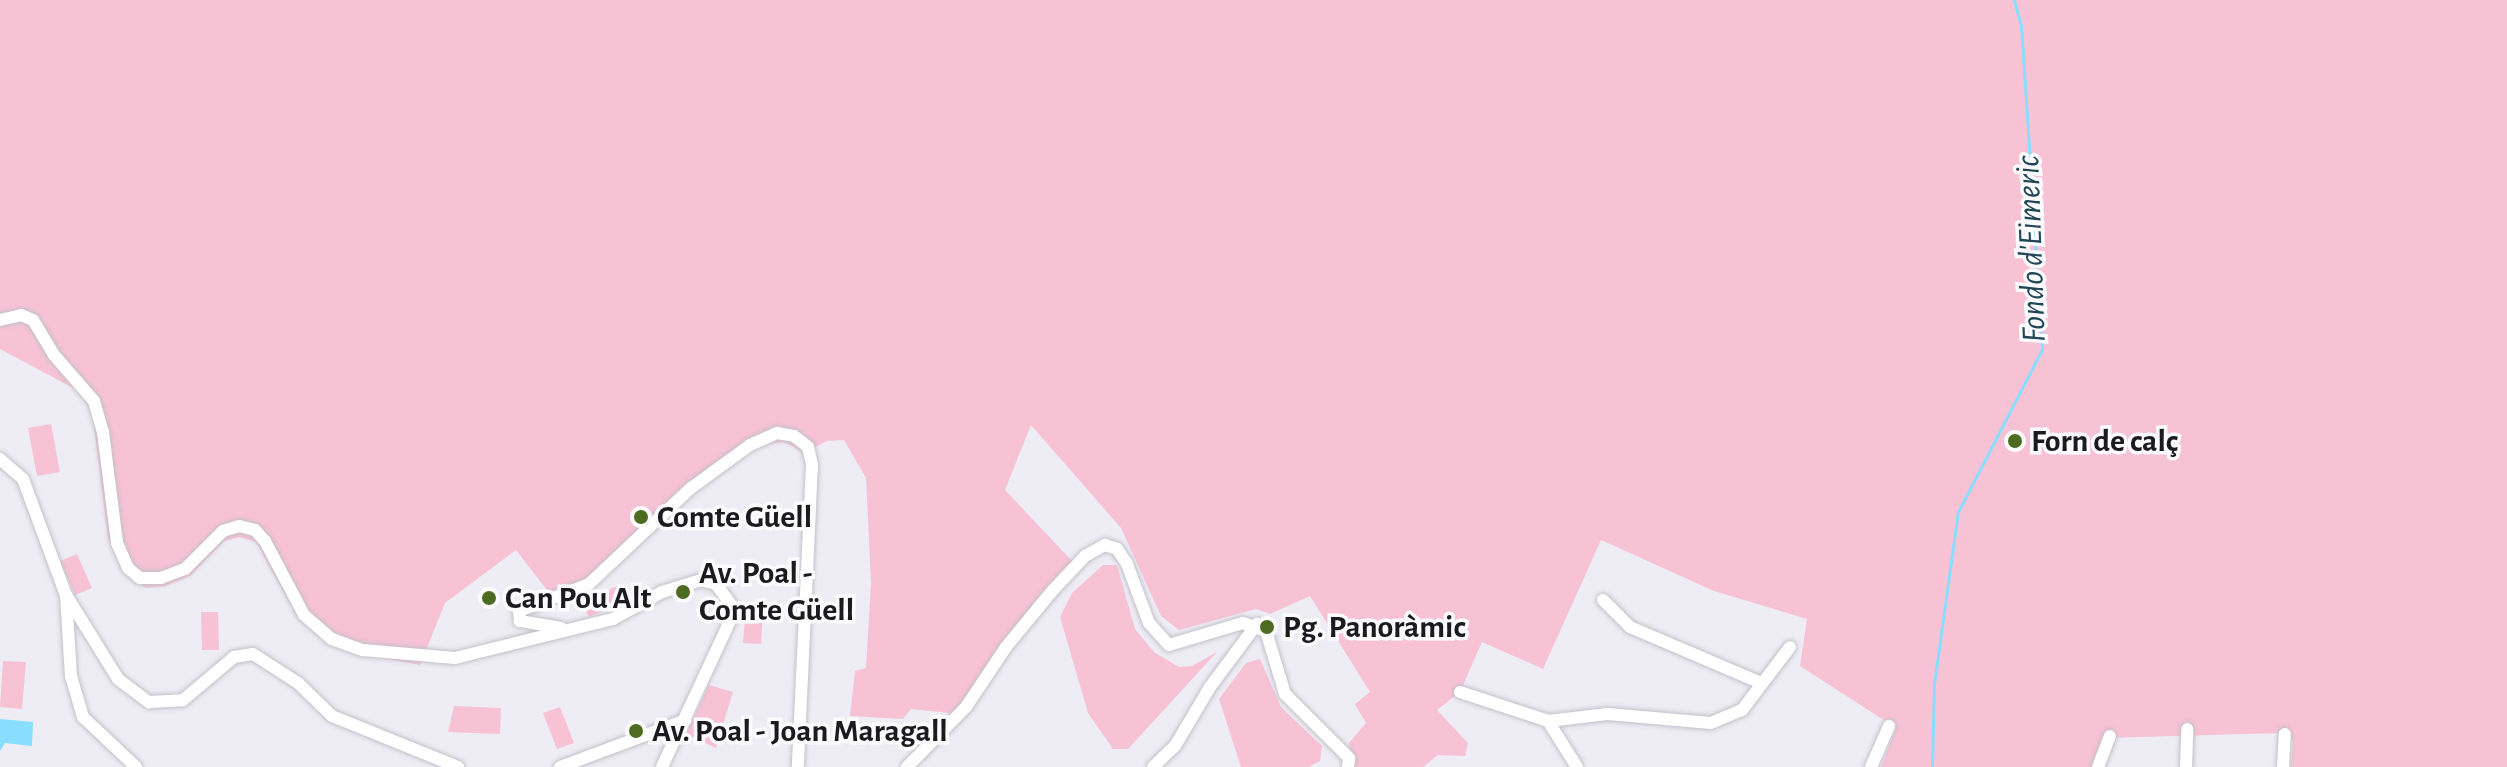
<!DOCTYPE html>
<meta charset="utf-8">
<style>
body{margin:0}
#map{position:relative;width:2507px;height:767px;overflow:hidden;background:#eeedf5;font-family:"Alegreya Sans",sans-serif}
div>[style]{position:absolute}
.green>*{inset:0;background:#f8c2d5}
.water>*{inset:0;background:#89ddfe}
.stream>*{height:3px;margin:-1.5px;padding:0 1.5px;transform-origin:1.5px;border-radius:1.5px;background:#89ddfe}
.roads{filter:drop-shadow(0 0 2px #c2c1c9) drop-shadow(0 0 2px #c2c1c9)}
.minor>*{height:12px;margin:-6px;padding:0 6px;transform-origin:6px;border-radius:6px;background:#fff}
.dots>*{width:22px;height:22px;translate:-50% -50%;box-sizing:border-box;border:4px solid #fbfbfe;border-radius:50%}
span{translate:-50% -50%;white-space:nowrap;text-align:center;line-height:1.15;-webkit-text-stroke:7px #fbfbfe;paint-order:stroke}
.poi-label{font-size:32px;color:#1b1b1d;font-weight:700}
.left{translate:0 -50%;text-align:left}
.water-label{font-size:34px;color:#214655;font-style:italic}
</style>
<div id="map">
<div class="green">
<i style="clip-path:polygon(0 0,2507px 0,2507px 767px,2291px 767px,2293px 741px,2281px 733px,2104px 738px,2093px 767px,1881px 767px,1896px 728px,1800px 666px,1807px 619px,1714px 591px,1601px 540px,1543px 669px,1482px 642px,1460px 692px,1437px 710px,1468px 743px,1465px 756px,1438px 755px,1423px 767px,1353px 767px,1349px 743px,1366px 723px,1355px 704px,1370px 692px,1310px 596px,1270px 614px,1256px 609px,1179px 630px,1161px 616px,1121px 528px,1031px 425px,1005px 490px,1073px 562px,959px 714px,911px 709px,903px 719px,850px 716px,855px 671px,866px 668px,871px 583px,866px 478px,844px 440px,827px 441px,804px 453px,784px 442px,765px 444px,708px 470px,592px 578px,550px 594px,516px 550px,445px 603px,420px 665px,356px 653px,322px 638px,299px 620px,256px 542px,240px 537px,224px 541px,190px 576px,166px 586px,146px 588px,129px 579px,108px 539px,92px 410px,77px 390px,0 349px)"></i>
<i style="clip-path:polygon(51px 424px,60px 472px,37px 476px,28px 428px)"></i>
<i style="clip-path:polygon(77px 554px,92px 588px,75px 595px,60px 561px)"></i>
<i style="clip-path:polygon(1103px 565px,1117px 565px,1135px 629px,1154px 652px,1179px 667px,1192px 666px,1217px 652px,1128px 749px,1113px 749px,1088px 713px,1060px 617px,1072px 593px)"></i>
<i style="clip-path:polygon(617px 586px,624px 601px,589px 617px,581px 601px)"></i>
<i style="clip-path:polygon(746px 605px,763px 606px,761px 644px,743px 643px)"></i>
<i style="clip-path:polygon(201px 612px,218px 612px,219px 650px,202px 650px)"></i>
<i style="clip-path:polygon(1260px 659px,1281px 707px,1322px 746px,1320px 761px,1309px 767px,1241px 767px,1219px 699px,1246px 663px)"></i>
<i style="clip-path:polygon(3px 661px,26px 662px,22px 709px,0 707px)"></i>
<i style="clip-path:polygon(709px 685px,733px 692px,716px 748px,686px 734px)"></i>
<i style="clip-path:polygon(454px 706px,501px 708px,500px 734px,448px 732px)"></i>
<i style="clip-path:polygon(560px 707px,574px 743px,557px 749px,543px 713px)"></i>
</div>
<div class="water">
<i style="clip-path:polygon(0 719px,33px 722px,32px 746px,5px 743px,0 751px)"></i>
</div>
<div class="stream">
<i style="left:1932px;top:767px;width:83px;rotate:-88.6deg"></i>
<i style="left:1934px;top:684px;width:174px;rotate:-82.1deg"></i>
<i style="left:1958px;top:512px;width:183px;rotate:-62.7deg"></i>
<i style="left:2042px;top:349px;width:324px;rotate:-93.7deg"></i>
<i style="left:2021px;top:26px;width:27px;rotate:-105deg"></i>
</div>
<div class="roads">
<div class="minor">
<i style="left:0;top:320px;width:22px;rotate:-13deg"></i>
<i style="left:21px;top:315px;width:13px;rotate:23deg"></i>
<i style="left:33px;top:320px;width:41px;rotate:59deg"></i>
<i style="left:54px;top:355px;width:61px;rotate:49deg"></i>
<i style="left:94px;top:401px;width:32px;rotate:74deg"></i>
<i style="left:103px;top:432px;width:112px;rotate:82.8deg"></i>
<i style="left:117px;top:543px;width:27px;rotate:66deg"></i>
<i style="left:128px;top:568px;width:16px;rotate:40deg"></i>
<i style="left:140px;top:578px;width:21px"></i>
<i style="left:161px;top:578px;width:26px;rotate:-21deg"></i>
<i style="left:185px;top:569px;width:54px;rotate:-45deg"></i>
<i style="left:223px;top:531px;width:17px;rotate:-17deg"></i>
<i style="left:239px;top:526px;width:16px;rotate:14deg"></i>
<i style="left:255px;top:530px;width:15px;rotate:48deg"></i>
<i style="left:265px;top:541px;width:84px;rotate:62.2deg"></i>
<i style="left:304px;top:615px;width:37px;rotate:41deg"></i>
<i style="left:332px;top:639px;width:33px;rotate:20deg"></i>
<i style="left:363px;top:650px;width:92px;rotate:5deg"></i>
<i style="left:455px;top:658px;width:163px;rotate:-13.9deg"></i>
<i style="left:613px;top:619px;width:56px;rotate:-28.9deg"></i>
<i style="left:662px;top:592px;width:41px;rotate:-17.1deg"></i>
<i style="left:701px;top:580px;width:16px;rotate:15deg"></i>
<i style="left:716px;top:584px;width:29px;rotate:54deg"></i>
<i style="left:733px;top:607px;width:14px;rotate:102deg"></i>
<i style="left:730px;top:621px;width:161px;rotate:115deg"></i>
<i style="left:0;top:459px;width:30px;rotate:41deg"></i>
<i style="left:23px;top:479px;width:124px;rotate:69.7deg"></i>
<i style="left:66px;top:595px;width:81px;rotate:86.5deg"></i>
<i style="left:71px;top:676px;width:43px;rotate:73.7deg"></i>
<i style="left:83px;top:717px;width:73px;rotate:43.3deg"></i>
<i style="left:66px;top:595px;width:99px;rotate:58.2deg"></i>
<i style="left:118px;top:679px;width:39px;rotate:37deg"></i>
<i style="left:149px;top:702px;width:34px;rotate:-3deg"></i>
<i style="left:183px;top:700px;width:67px;rotate:-40.1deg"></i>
<i style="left:234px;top:657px;width:19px;rotate:-9deg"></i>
<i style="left:253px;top:654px;width:54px;rotate:32.8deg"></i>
<i style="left:298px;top:683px;width:47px;rotate:44.1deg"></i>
<i style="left:332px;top:716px;width:136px;rotate:22deg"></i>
<i style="left:1603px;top:600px;width:38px;rotate:45deg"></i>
<i style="left:1630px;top:627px;width:140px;rotate:23.1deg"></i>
<i style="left:561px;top:628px;width:42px;rotate:-170.3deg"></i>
<i style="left:520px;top:621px;width:10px;rotate:-96deg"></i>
<i style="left:519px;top:611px;width:75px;rotate:-21.1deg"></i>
<i style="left:589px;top:584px;width:140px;rotate:-43.3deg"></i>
<i style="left:691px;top:488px;width:73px;rotate:-36.1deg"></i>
<i style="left:750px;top:445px;width:30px;rotate:-24deg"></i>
<i style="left:777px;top:433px;width:17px;rotate:10deg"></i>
<i style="left:794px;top:436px;width:18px;rotate:38deg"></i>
<i style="left:808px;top:447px;width:18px;rotate:77deg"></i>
<i style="left:812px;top:465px;width:302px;rotate:92.7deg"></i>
<i style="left:1460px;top:692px;width:93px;rotate:18.2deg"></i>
<i style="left:560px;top:767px;width:134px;rotate:-20.5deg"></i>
<i style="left:907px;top:767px;width:84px;rotate:-45.5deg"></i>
<i style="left:966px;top:707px;width:72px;rotate:-56.3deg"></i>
<i style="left:1006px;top:647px;width:74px;rotate:-50.5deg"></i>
<i style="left:1053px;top:590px;width:47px;rotate:-46.7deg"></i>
<i style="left:1085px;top:556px;width:23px;rotate:-29deg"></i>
<i style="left:1105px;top:545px;width:13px;rotate:18deg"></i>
<i style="left:1117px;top:549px;width:18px;rotate:56deg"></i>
<i style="left:1127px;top:564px;width:63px;rotate:69.6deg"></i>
<i style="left:1149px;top:623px;width:30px;rotate:48deg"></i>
<i style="left:1169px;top:645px;width:77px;rotate:-16.6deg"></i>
<i style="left:1243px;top:623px;width:24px;rotate:19deg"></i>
<i style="left:1266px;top:631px;width:66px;rotate:73.2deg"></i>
<i style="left:1285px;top:694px;width:91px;rotate:45deg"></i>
<i style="left:1349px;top:758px;width:9px;rotate:96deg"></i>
<i style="left:1153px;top:767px;width:30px;rotate:-44deg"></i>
<i style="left:1175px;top:746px;width:69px;rotate:-59.3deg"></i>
<i style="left:1210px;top:687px;width:79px;rotate:-53.3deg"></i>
<i style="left:1577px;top:767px;width:54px;rotate:-122.2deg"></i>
<i style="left:1548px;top:721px;width:60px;rotate:-6.7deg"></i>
<i style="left:1608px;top:714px;width:103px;rotate:5deg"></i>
<i style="left:1711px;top:723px;width:34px;rotate:-23deg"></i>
<i style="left:1742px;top:710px;width:79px;rotate:-52.7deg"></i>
<i style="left:1871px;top:767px;width:45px;rotate:-66.3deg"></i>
<i style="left:2098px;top:767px;width:33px;rotate:-69deg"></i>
<i style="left:2186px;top:767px;width:38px;rotate:-88deg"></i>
<i style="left:2283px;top:767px;width:33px;rotate:-87deg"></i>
</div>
</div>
<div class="dots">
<i style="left:2015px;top:441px;background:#4e6c21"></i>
<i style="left:641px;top:517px;background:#4e6c21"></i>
<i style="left:683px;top:592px;background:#4e6c21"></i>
<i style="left:489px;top:598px;background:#4e6c21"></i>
<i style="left:1267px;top:627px;background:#4e6c21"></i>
<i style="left:636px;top:731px;background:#4e6c21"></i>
</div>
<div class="poi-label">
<span class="left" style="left:2031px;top:441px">Forn de calç</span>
<span class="left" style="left:657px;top:517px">Comte Güell</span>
<span class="left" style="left:699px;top:592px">Av. Poal -<br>Comte Güell</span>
<span class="left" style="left:505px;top:598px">Can Pou Alt</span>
<span class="left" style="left:1283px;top:627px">Pg. Panoràmic</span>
<span class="left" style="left:652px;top:731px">Av. Poal - Joan Maragall</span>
</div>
<div class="water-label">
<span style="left:2032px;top:249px;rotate:-92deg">Fondo d'Eimeric</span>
</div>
</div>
